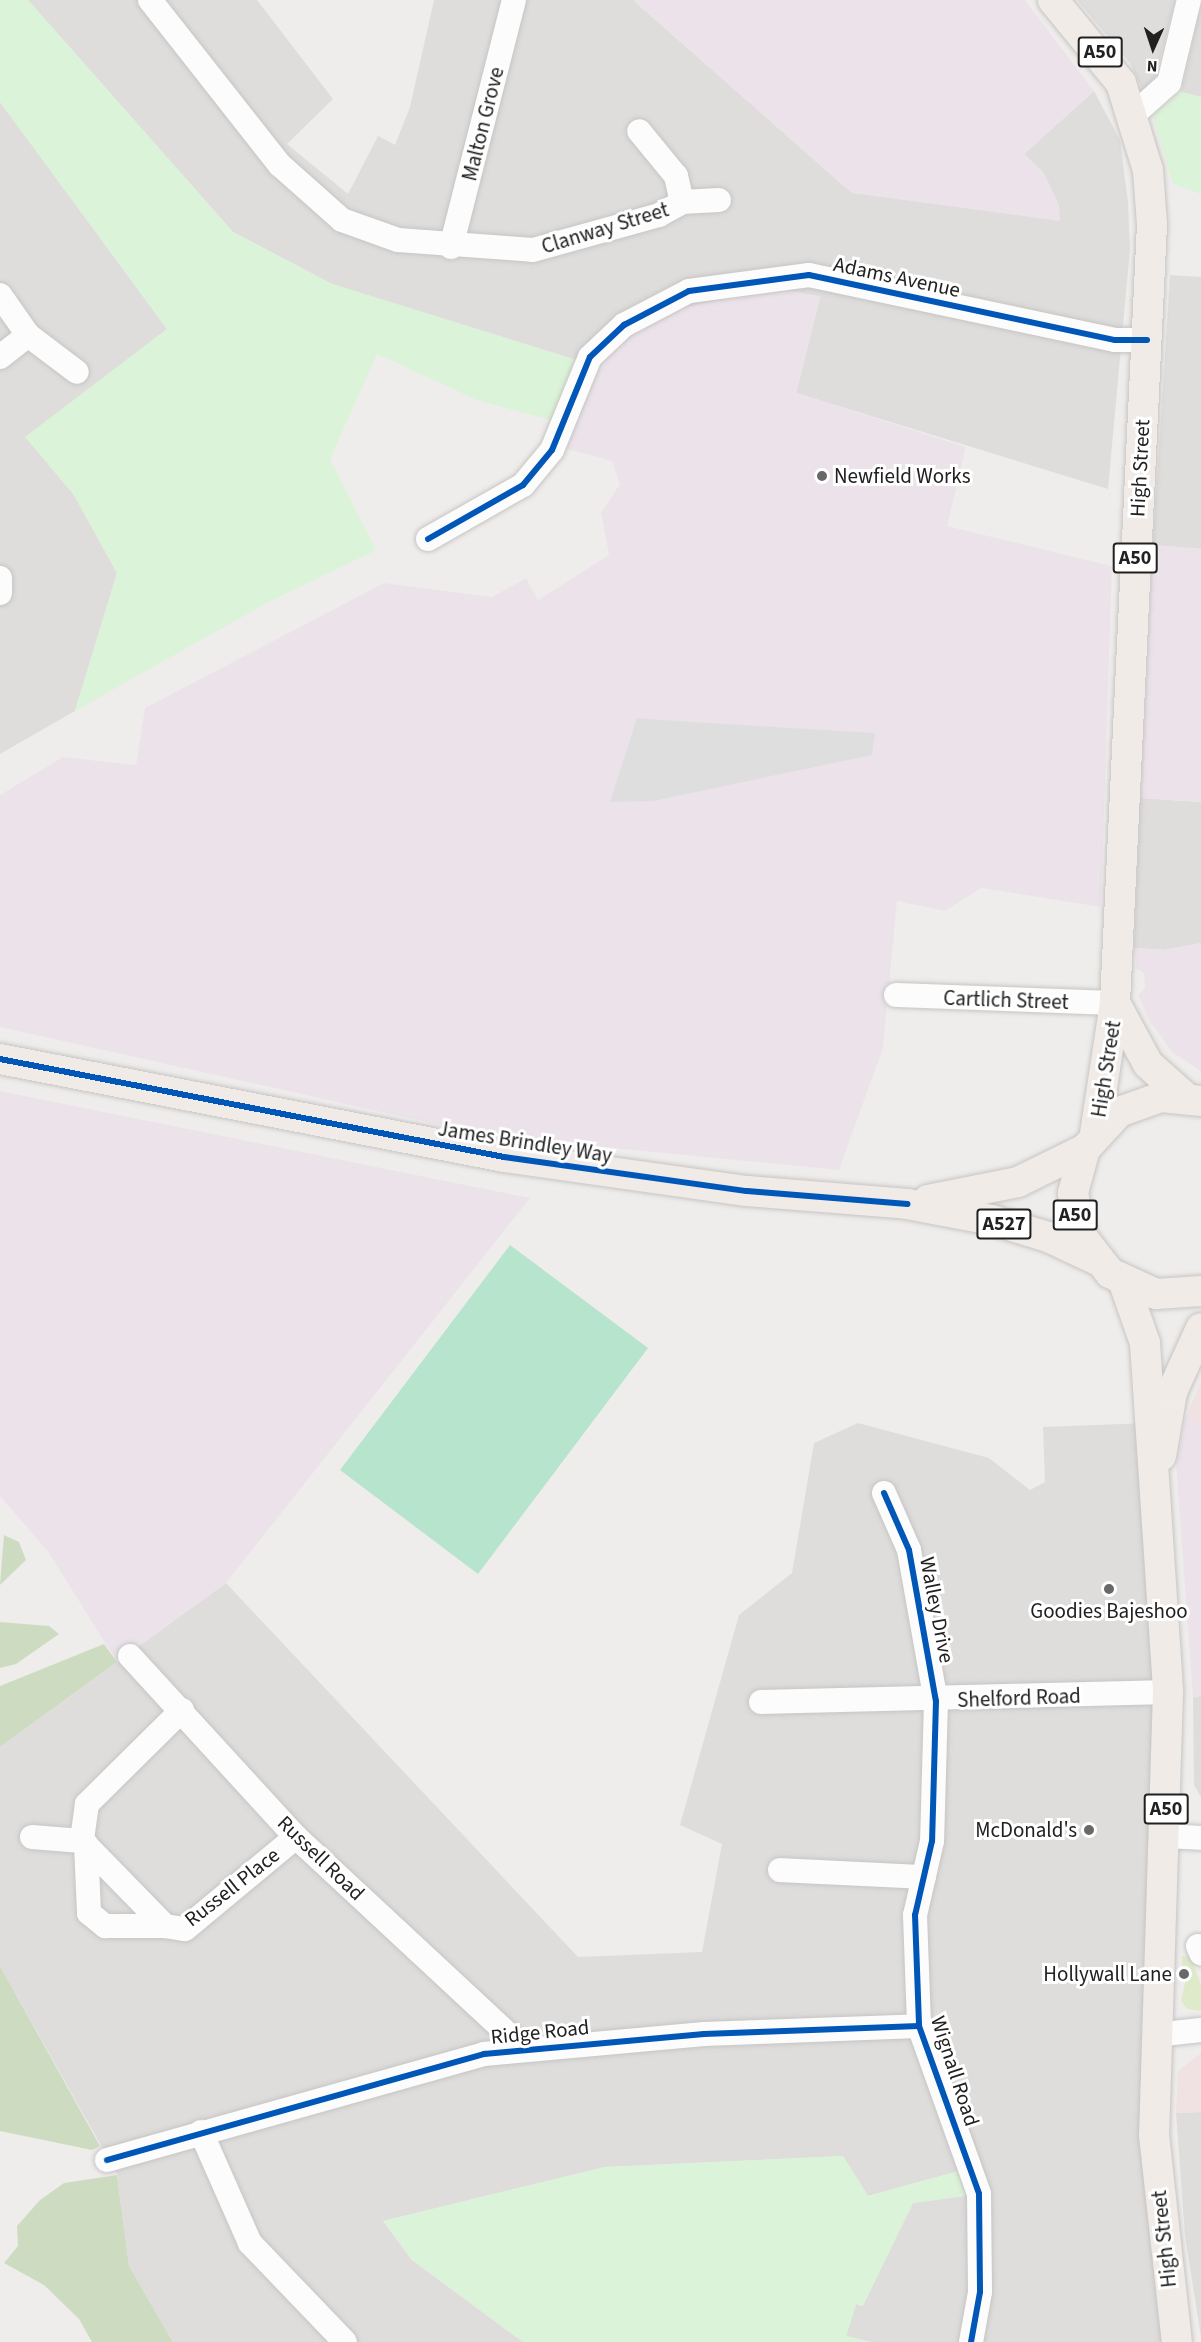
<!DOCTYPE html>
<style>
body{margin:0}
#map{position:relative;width:1201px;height:2342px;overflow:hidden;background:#efedeb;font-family:"Source Sans 3",sans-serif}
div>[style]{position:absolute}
.residential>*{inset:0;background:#dedddc}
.commercial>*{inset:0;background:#f0e2e2}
.industrial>*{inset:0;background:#ece3ea}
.grass>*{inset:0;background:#dfeacb}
.forest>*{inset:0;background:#cddcc1}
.park>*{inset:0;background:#dbf3d8}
.pitch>*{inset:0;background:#b7e4cc}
.parking>*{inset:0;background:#dfdede}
.roads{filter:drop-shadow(0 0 2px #c6c5c4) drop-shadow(0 0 2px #c6c5c4)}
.minor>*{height:24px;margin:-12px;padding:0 12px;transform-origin:12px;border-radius:12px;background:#fdfcfc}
.major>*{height:30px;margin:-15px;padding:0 15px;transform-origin:15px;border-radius:15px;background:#f1ebe7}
.cycleway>*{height:6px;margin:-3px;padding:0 3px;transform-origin:3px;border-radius:3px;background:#0057b8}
.dots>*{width:16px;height:16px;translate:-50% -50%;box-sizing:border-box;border:3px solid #fff;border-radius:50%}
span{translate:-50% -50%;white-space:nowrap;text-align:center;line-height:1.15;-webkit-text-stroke:6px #fff;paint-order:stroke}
.shield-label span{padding:2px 4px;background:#fff;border:2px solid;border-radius:4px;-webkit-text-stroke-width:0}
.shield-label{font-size:20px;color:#212121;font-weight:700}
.street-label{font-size:21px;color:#212121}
.poi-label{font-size:21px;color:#212121}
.left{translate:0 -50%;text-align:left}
.right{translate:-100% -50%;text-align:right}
.north{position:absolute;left:1123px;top:18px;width:60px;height:60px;-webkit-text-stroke:4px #fff;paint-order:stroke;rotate:183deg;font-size:16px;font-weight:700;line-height:24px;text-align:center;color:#212121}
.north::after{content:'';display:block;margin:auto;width:21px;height:27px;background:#212121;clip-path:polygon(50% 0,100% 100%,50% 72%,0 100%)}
</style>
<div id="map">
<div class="residential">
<i style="clip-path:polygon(28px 0,257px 0,333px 99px,287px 144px,348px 194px,378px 136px,395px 145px,410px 107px,434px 0,633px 0,852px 193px,1059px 205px,1043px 172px,1024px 154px,1094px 91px,1120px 140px,1128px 202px,1130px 249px,1108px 489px,796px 393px,820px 297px,580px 361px,332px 284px,233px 232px)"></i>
<i style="clip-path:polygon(1077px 0,1175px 0,1156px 76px,1143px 91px,1130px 63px)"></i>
<i style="clip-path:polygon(1201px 6px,1201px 97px,1181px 92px)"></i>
<i style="clip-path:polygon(0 102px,167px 329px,26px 437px,74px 495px,117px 573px,75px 711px,0 754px)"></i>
<i style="clip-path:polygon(1170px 275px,1201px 277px,1201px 549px,1153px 545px)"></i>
<i style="clip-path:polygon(1140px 798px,1201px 802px,1201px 943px,1164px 950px,1134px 948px)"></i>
<i style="clip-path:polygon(858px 1423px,989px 1458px,1030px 1490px,1045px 1482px,1043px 1427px,1147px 1423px,1171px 2314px,1177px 2342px,871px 2342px,846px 2336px,856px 2304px,862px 2306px,913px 2203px,978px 2194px,969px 2168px,868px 2196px,843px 2156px,605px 2167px,383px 2221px,412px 2260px,523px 2342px,173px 2342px,129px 2266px,117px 2174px,0 1966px,0 1747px,226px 1583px,578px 1957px,702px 1952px,722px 1844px,680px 1825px,739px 1615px,792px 1573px,814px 1443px)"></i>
<i style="clip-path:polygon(1201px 1696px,1201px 1797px,1194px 1785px,1193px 1697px)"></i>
<i style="clip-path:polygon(1201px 2112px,1201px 2337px,1185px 2236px,1176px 2113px)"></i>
</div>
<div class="commercial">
<i style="clip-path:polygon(1201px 1381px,1201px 1426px,1186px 1417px)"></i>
<i style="clip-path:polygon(1201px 2053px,1201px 2112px,1176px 2113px,1178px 2071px)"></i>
</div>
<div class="industrial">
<i style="clip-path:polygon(633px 0,1025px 0,1094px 91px,1024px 154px,1043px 172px,1059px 205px,1060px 221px,852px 193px)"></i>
<i style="clip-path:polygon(773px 288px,820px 296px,796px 393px,966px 447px,947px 526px,1112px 566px,1101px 907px,981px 888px,945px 911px,897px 901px,883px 1048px,839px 1170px,489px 1136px,0 1027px,0 795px,63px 757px,136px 765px,145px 708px,384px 583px,492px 597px,526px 578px,538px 600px,609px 555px,601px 513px,620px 484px,612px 461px,563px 448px,598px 363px,611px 346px,665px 312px)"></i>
<i style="clip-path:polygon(1153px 545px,1201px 549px,1201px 802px,1140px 798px)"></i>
<i style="clip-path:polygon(1201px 943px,1201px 1071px,1173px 1053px,1150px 1022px,1138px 995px,1145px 988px,1144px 973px,1137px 969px,1134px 948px,1164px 950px)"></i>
<i style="clip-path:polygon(0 1091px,530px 1198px,226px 1583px,117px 1662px,49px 1553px,0 1496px)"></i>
<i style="clip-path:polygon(1186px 1417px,1201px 1426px,1201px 1696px,1193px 1697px,1176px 1466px)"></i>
</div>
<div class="grass">
<i style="clip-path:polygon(1182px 1956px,1191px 1957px,1201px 1985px,1201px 2011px,1187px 2009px,1181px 2001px,1188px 1969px,1182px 1967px)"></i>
</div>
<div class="forest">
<i style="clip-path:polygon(4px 1535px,19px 1542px,26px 1560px,0 1585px)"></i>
<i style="clip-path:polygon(0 1622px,49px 1626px,59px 1634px,16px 1664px,0 1668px)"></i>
<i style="clip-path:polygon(104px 1644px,117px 1662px,0 1747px,0 1686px)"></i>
<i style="clip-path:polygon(0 1966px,100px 2146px,92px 2150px,0 2131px)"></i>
<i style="clip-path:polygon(117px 2175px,129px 2266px,173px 2342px,92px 2342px,79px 2319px,44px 2285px,4px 2263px,18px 2246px,17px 2226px,40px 2200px,64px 2183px)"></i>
</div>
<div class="park">
<i style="clip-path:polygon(0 0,28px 0,233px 232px,332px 284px,580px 361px,551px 420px,477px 400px,377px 354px,330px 459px,376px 550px,265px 604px,75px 711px,117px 573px,74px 495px,25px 437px,167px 329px,0 102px)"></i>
<i style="clip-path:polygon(1181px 92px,1201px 97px,1201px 194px,1173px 184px,1153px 116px)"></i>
<i style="clip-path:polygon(843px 2156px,868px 2196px,970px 2168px,979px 2194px,913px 2203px,863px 2306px,856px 2304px,846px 2336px,871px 2342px,523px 2342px,412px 2260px,383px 2221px,605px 2167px)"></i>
</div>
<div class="pitch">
<i style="clip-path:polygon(510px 1245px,648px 1348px,478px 1574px,340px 1470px)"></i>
</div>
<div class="parking">
<i style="clip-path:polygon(637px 718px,661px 720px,875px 733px,872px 755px,653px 801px,610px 802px)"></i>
</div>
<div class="roads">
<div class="minor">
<i style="left:150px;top:0;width:210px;rotate:51.8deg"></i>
<i style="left:280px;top:165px;width:83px;rotate:41.6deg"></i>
<i style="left:342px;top:220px;width:59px;rotate:19.7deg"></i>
<i style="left:398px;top:240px;width:135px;rotate:4.2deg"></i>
<i style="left:533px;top:250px;width:131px;rotate:-15.5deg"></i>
<i style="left:659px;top:215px;width:26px;rotate:-29deg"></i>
<i style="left:682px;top:202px;width:27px;rotate:-103deg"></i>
<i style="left:676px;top:176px;width:58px;rotate:-129.4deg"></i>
<i style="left:1134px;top:114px;width:47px;rotate:-41.5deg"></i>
<i style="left:1169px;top:83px;width:85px;rotate:-76.5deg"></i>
<i style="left:682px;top:202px;width:37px;rotate:-3deg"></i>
<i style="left:451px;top:247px;width:255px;rotate:-75.7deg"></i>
<i style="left:0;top:295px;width:49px;rotate:55deg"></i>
<i style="left:28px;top:335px;width:61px;rotate:37.1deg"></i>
<i style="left:0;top:357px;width:36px;rotate:-38deg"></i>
<i style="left:428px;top:539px;width:109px;rotate:-29.6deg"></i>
<i style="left:523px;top:485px;width:45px;rotate:-50.4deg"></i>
<i style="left:552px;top:450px;width:100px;rotate:-67.8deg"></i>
<i style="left:590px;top:357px;width:47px;rotate:-43.3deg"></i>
<i style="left:624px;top:325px;width:73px;rotate:-27.6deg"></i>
<i style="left:689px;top:291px;width:121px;rotate:-7.6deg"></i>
<i style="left:809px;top:275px;width:313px;rotate:12deg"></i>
<i style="left:1115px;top:340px;width:32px"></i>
<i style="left:0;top:578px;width:15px;rotate:90deg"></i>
<i style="left:896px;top:995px;width:219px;rotate:2.1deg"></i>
<i style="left:884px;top:1493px;width:62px;rotate:66.3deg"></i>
<i style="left:909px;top:1550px;width:153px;rotate:79.9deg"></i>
<i style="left:936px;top:1701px;width:140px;rotate:91.6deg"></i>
<i style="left:932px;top:1841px;width:76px;rotate:102.9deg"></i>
<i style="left:915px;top:1915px;width:111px;rotate:87.9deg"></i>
<i style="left:919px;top:2026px;width:178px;rotate:70.3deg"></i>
<i style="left:979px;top:2194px;width:98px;rotate:89.4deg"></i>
<i style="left:980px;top:2292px;width:51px;rotate:100.2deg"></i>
<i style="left:130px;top:1656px;width:246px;rotate:47.5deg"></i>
<i style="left:296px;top:1837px;width:311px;rotate:42.9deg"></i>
<i style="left:761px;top:1702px;width:407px;rotate:-1.4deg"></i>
<i style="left:182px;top:1710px;width:134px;rotate:135.3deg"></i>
<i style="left:87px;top:1804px;width:37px;rotate:98deg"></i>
<i style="left:82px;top:1841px;width:119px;rotate:45.7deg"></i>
<i style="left:165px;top:1926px;width:20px;rotate:9deg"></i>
<i style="left:185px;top:1929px;width:144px;rotate:-39.7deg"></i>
<i style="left:1165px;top:1836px;width:36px;rotate:3deg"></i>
<i style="left:32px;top:1837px;width:50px;rotate:4.6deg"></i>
<i style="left:86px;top:1844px;width:69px;rotate:87.5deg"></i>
<i style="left:89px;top:1913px;width:21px;rotate:39deg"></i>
<i style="left:105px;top:1926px;width:60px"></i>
<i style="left:780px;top:1870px;width:144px;rotate:2.8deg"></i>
<i style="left:1198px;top:1946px;width:8px;rotate:67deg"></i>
<i style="left:1155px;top:2035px;width:46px;rotate:-6.2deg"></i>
<i style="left:201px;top:2132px;width:121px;rotate:66.2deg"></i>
<i style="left:250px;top:2243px;width:137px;rotate:46.2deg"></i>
<i style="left:107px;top:2160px;width:392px;rotate:-15.7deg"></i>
<i style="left:484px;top:2054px;width:221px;rotate:-5.2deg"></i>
<i style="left:704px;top:2034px;width:215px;rotate:-2.1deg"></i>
</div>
<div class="major">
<i style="left:1053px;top:0;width:107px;rotate:50.7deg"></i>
<i style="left:1121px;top:83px;width:91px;rotate:72.8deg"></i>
<i style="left:1148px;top:170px;width:54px;rotate:85.8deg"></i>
<i style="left:1152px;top:224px;width:780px;rotate:92.72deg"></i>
<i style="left:1115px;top:1003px;width:133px;rotate:98.7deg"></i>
<i style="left:1115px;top:1003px;width:69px;rotate:61.6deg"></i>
<i style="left:1148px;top:1064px;width:50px;rotate:41.7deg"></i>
<i style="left:0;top:1059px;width:513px;rotate:11deg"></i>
<i style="left:504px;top:1157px;width:245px;rotate:8deg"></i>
<i style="left:747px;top:1191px;width:161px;rotate:4.6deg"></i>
<i style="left:907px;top:1204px;width:86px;rotate:10.7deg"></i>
<i style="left:992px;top:1220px;width:59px;rotate:16.9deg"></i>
<i style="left:1048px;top:1237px;width:54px;rotate:25.1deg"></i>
<i style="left:1201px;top:1101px;width:40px;rotate:-174.3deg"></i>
<i style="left:1161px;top:1097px;width:45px;rotate:160.3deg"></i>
<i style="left:1119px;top:1112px;width:50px;rotate:132.6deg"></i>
<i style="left:1085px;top:1149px;width:46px;rotate:105.3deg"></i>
<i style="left:1073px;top:1193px;width:45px;rotate:78.4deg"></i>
<i style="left:1082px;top:1237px;width:46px;rotate:52.1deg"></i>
<i style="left:1110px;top:1273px;width:51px;rotate:24.5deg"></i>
<i style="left:1156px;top:1294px;width:45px;rotate:-3.8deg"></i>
<i style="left:928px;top:1200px;width:92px;rotate:-11.3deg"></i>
<i style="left:1018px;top:1182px;width:75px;rotate:-26.2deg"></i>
<i style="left:1124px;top:1283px;width:64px;rotate:70.7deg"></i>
<i style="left:1145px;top:1343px;width:350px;rotate:86.2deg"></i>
<i style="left:1168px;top:1692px;width:443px;rotate:91.8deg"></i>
<i style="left:1154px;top:2135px;width:208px;rotate:83.7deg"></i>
<i style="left:1161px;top:1456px;width:65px;rotate:-80.2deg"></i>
<i style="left:1172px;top:1392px;width:70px;rotate:-65.6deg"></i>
</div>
</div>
<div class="cycleway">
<i style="left:428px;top:539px;width:109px;rotate:-29.6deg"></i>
<i style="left:523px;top:485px;width:45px;rotate:-50.4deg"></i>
<i style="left:552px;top:450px;width:100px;rotate:-67.8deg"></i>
<i style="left:590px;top:357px;width:47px;rotate:-43.3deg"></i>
<i style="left:624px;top:325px;width:73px;rotate:-27.6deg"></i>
<i style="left:689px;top:291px;width:121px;rotate:-7.6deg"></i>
<i style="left:809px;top:275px;width:313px;rotate:12deg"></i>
<i style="left:1115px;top:340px;width:32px"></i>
<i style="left:0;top:1059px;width:513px;rotate:11deg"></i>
<i style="left:504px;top:1157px;width:245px;rotate:8deg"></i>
<i style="left:747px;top:1191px;width:161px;rotate:4.6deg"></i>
<i style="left:884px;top:1493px;width:62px;rotate:66.3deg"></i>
<i style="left:909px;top:1550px;width:153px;rotate:79.9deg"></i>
<i style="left:936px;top:1701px;width:140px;rotate:91.6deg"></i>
<i style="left:932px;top:1841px;width:76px;rotate:102.9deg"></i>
<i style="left:915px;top:1915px;width:111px;rotate:87.9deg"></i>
<i style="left:919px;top:2026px;width:178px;rotate:70.3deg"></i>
<i style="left:979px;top:2194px;width:98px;rotate:89.4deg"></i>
<i style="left:980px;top:2292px;width:51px;rotate:100.2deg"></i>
<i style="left:107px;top:2160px;width:392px;rotate:-15.7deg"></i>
<i style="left:484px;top:2054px;width:221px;rotate:-5.2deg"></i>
<i style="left:704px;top:2034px;width:215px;rotate:-2.1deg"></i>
</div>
<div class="dots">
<i style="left:822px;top:476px;background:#696868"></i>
<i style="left:1109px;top:1589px;background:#696868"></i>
<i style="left:1089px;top:1830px;background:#696868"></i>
<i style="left:1184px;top:1974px;background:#696868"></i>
</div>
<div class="shield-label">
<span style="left:1100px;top:52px">A50</span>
<span style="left:1135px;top:558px">A50</span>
<span style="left:1075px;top:1215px">A50</span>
<span style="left:1004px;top:1224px">A527</span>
<span style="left:1166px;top:1809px">A50</span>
</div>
<div class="street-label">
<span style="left:483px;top:124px;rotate:-76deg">Malton Grove</span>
<span style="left:605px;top:228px;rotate:-17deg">Clanway Street</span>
<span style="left:897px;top:277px;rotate:12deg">Adams Avenue</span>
<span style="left:1140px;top:468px;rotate:-87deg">High Street</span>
<span style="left:1006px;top:1000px;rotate:2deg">Cartlich Street</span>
<span style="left:1106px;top:1069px;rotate:-81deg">High Street</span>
<span style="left:525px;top:1142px;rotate:9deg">James Brindley Way</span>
<span style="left:937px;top:1610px;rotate:79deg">Walley Drive</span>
<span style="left:1019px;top:1698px;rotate:-2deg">Shelford Road</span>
<span style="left:321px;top:1858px;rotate:44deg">Russell Road</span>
<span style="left:232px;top:1887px;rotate:-38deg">Russell Place</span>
<span style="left:540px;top:2032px;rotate:-6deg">Ridge Road</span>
<span style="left:955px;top:2071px;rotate:72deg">Wignall Road</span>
<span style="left:1164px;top:2239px;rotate:-96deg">High Street</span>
</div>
<div class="poi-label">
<span class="left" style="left:834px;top:476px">Newfield Works</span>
<span style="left:1109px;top:1611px">Goodies Bajeshoo</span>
<span class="right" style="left:1077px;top:1830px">McDonald's</span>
<span class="right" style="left:1172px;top:1974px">Hollywall Lane</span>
</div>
<div class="north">N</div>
</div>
